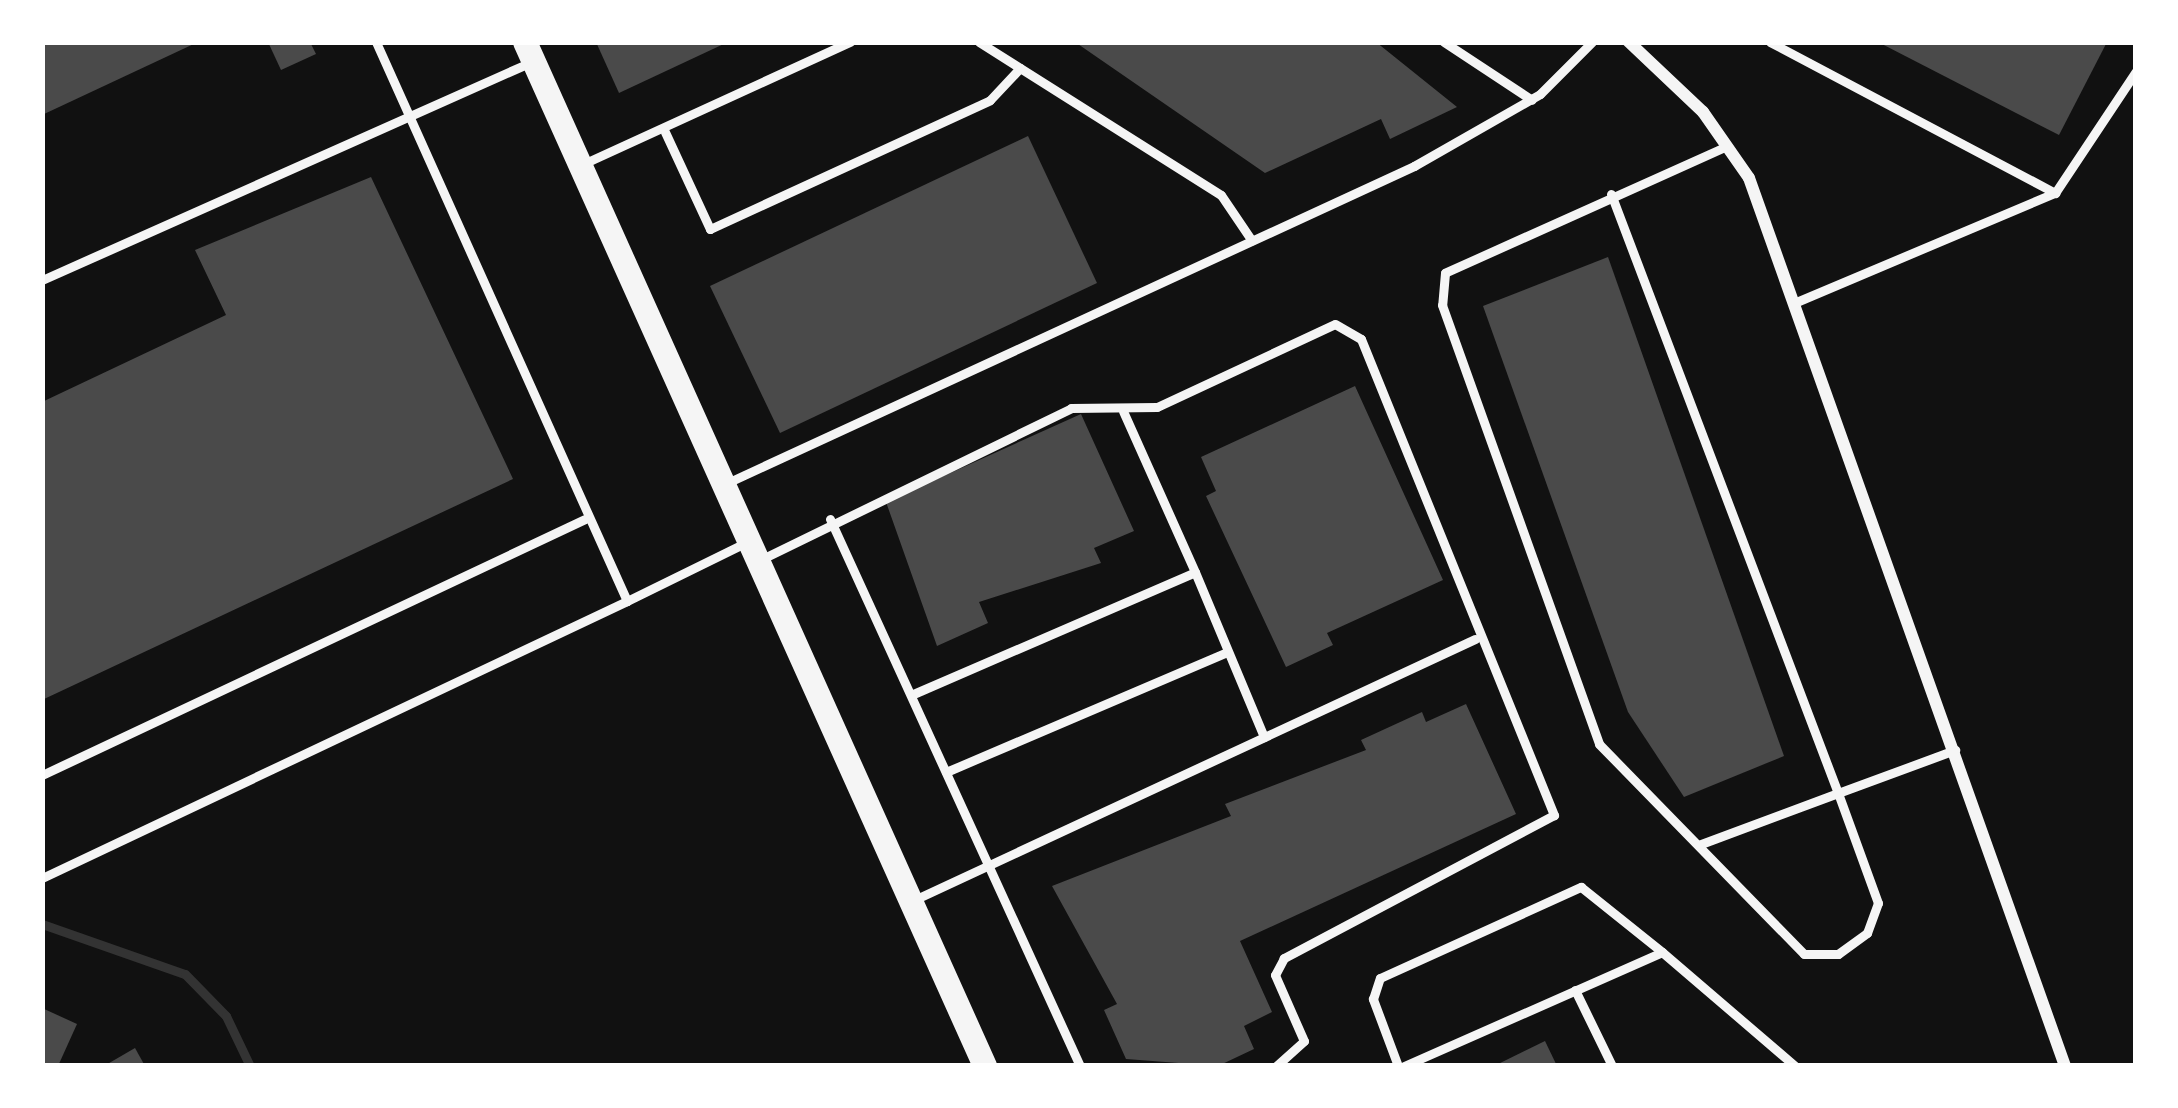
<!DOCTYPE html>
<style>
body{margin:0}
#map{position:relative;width:2178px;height:1108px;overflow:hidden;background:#111;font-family:Arial,sans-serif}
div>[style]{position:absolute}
.stream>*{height:9px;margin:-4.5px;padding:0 4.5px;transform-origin:4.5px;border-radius:4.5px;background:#333}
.building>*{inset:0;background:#4a4a4a}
.service>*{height:9px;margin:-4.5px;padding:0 4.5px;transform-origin:4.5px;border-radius:4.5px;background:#f5f5f5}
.minor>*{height:12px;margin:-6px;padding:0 6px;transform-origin:6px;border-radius:6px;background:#f5f5f5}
.secondary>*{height:24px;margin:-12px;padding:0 12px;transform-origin:12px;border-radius:12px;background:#f5f5f5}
span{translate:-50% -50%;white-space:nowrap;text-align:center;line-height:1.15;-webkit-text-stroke:12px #fff;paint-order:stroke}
.frame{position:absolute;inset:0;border:45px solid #fff;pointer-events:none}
</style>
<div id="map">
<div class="stream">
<i style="left:42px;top:924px;width:151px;rotate:19.3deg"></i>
<i style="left:185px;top:974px;width:59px;rotate:45.7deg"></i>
<i style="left:226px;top:1016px;width:55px;rotate:64.4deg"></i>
</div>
<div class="building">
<i style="clip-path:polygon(42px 42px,198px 42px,42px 115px)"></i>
<i style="clip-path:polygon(268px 42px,310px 42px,316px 54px,281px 70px)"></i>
<i style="clip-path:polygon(596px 42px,728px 42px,619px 93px)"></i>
<i style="clip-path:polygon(1075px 42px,1376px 42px,1457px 107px,1390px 139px,1381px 119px,1265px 173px)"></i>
<i style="clip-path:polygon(1878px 42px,2107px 42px,2059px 135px)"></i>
<i style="clip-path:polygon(1028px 136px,1097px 283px,780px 433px,710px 286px)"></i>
<i style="clip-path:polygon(371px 177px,513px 479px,42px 700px,42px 402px,226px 315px,195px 250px)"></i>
<i style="clip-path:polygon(1608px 257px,1784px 756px,1684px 797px,1628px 712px,1483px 306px)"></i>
<i style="clip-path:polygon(1355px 386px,1443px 580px,1327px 633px,1333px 645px,1286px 667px,1206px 496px,1216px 491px,1201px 457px)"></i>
<i style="clip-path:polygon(1081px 414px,1134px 531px,1094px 548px,1101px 563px,979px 602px,988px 623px,937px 646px,886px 502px)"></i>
<i style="clip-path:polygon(1466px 704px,1516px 814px,1240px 941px,1272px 1012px,1244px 1026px,1254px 1049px,1218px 1066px,1126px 1059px,1104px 1010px,1117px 1004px,1052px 886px,1231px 816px,1225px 804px,1366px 750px,1361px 740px,1422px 712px,1426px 722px)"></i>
<i style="clip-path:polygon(42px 1008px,77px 1024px,58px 1066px,42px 1066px)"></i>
<i style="clip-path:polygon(1545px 1041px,1557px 1066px,1494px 1066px)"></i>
<i style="clip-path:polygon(135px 1048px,145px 1066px,104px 1066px)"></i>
</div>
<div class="service">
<i style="left:376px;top:42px;width:613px;rotate:65.82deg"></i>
<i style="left:627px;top:601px;width:131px;rotate:-26.2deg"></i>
<i style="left:979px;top:42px;width:286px;rotate:32.3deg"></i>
<i style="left:1221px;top:195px;width:55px;rotate:56deg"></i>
<i style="left:1444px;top:42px;width:105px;rotate:33.4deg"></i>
<i style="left:1770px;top:42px;width:323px;rotate:27.9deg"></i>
<i style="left:665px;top:132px;width:107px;rotate:65.1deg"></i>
<i style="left:710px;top:229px;width:308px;rotate:-24.7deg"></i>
<i style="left:990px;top:100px;width:44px;rotate:-46.8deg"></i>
<i style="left:1727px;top:146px;width:309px;rotate:155.8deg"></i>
<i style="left:1445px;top:273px;width:32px;rotate:95deg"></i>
<i style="left:1442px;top:305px;width:466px;rotate:70.3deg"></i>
<i style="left:1599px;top:744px;width:293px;rotate:45.7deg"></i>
<i style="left:1804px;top:954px;width:34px"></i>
<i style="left:1838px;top:954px;width:36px;rotate:-36deg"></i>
<i style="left:1867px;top:933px;width:32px;rotate:-70deg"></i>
<i style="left:1878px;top:903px;width:117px;rotate:-110deg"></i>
<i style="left:1838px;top:793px;width:125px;rotate:-20.2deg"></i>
<i style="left:583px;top:164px;width:294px;rotate:-24.6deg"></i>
<i style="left:1611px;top:194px;width:641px;rotate:69.25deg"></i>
<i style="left:1838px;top:793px;width:149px;rotate:159.6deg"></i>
<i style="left:42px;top:280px;width:533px;rotate:-24.02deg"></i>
<i style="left:1794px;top:303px;width:283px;rotate:-22.9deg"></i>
<i style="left:2055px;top:193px;width:146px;rotate:-56.4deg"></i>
<i style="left:727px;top:483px;width:757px;rotate:-24.77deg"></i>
<i style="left:1414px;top:166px;width:145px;rotate:-29.7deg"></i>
<i style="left:1540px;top:94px;width:74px;rotate:-45deg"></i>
<i style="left:830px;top:519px;width:601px;rotate:65.44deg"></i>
<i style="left:762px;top:559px;width:344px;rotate:-26deg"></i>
<i style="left:1071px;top:408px;width:86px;rotate:-0.7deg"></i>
<i style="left:1157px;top:407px;width:196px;rotate:-25deg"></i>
<i style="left:1335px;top:324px;width:30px;rotate:30deg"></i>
<i style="left:1361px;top:339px;width:514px;rotate:67.93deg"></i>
<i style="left:1554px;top:815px;width:306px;rotate:152.1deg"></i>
<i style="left:1284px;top:958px;width:19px;rotate:118deg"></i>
<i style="left:1275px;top:975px;width:72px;rotate:66.3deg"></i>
<i style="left:1304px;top:1041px;width:38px;rotate:138deg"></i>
<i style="left:1195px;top:572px;width:179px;rotate:67.3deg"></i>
<i style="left:911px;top:695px;width:309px;rotate:-23.4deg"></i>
<i style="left:1195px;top:572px;width:176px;rotate:-114.1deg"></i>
<i style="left:946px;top:772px;width:306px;rotate:-23.1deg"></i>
<i style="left:42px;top:775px;width:600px;rotate:-25.24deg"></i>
<i style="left:42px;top:878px;width:647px;rotate:-25.34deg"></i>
<i style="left:914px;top:900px;width:619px;rotate:-24.95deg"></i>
<i style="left:1575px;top:990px;width:85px;rotate:64deg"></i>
<i style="left:1398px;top:1066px;width:72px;rotate:-110.5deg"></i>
<i style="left:1373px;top:999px;width:22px;rotate:-72deg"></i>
<i style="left:1380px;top:978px;width:221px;rotate:-24.4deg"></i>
<i style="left:1581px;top:887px;width:104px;rotate:38.7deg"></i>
<i style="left:1404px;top:1066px;width:282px;rotate:-23.8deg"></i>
<i style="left:1662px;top:952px;width:175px;rotate:40.6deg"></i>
</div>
<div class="minor">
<i style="left:1629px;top:42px;width:102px;rotate:43.4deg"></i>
<i style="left:1703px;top:112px;width:80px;rotate:55.1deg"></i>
<i style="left:1749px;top:178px;width:943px;rotate:70.41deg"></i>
</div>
<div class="secondary">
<i style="left:525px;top:42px;width:1123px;rotate:65.81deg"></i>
</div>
<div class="frame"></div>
</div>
